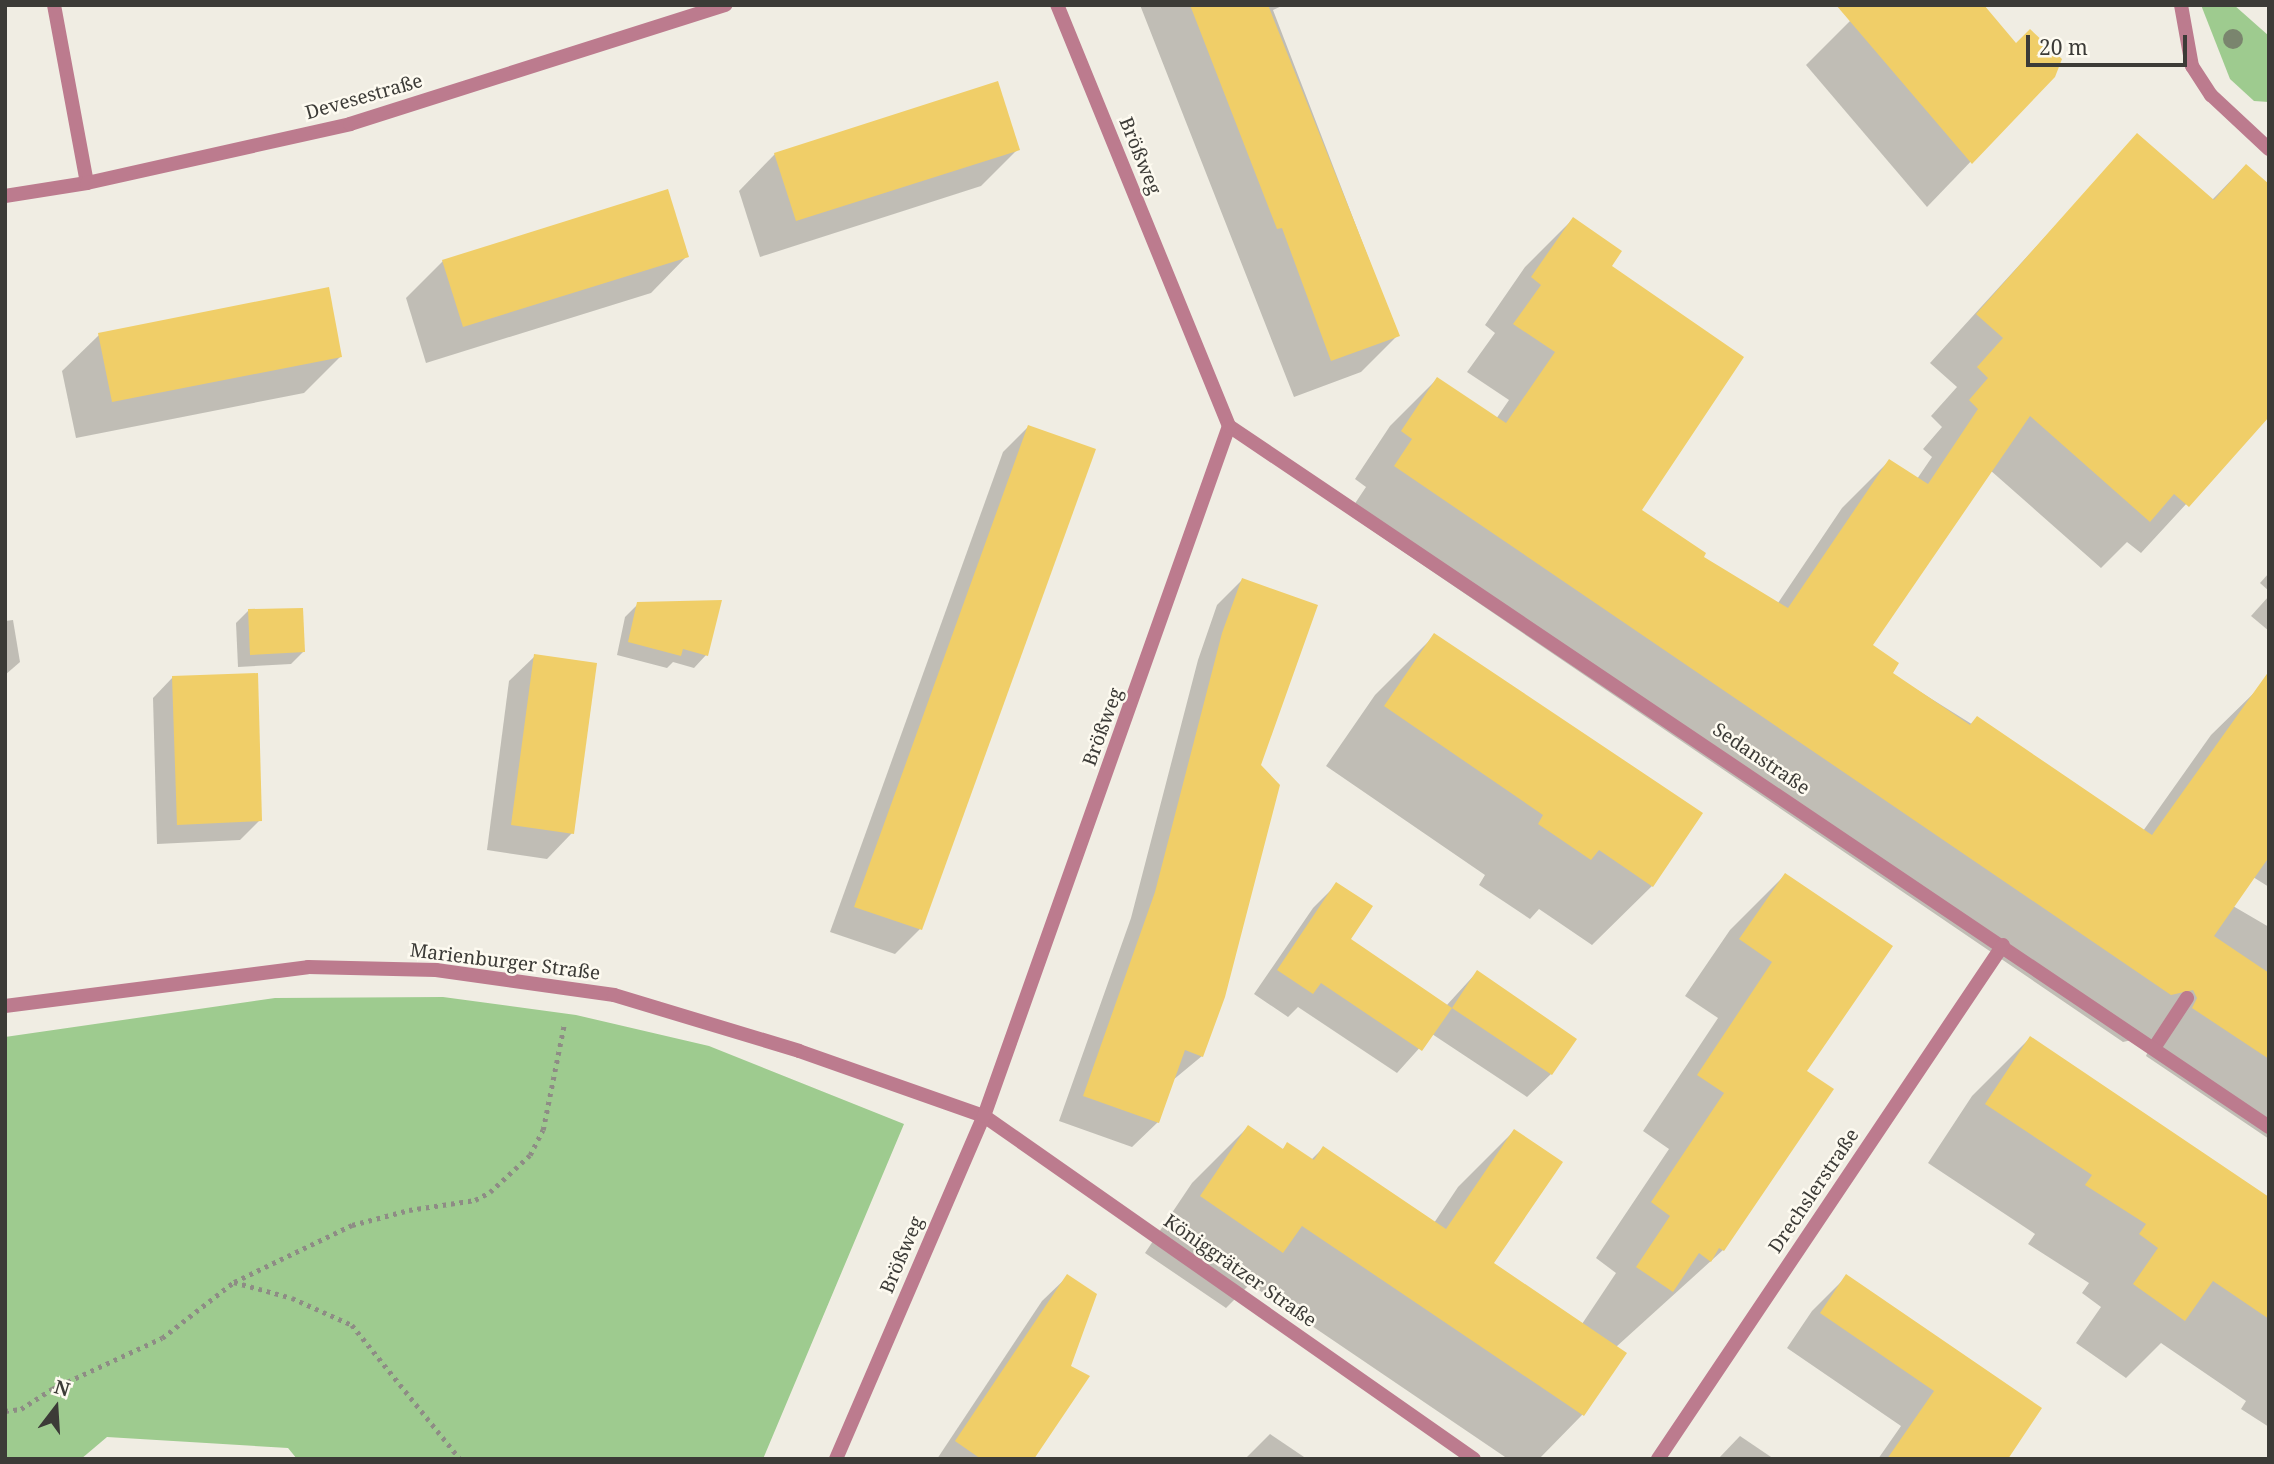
<!DOCTYPE html>
<meta charset="utf-8">
<style>
body{margin:0}
#map{position:relative;width:2274px;height:1464px;overflow:hidden;background:#f0ede3;font-family:"Noto Serif",serif}
div>[style]{position:absolute}
.green>*{inset:0;background:#9ecb8f}
.shadow>*{inset:0;background:#0003}
.building>*{inset:0;background:#f0ce68}
.path>*{height:4.5px;margin-top:-2.25px;transform-origin:0;background:repeating-linear-gradient(90deg,#8e8c85 0 3.5px,transparent 0 8.5px)}
.service>*{height:14px;margin:-7px;padding:0 7px;transform-origin:7px;border-radius:7px;background:#bc7b8e}
.minor>*{height:14px;margin:-7px;padding:0 7px;transform-origin:7px;border-radius:7px;background:#bc7b8e}
.tertiary>*{height:14px;margin:-7px;padding:0 7px;transform-origin:7px;border-radius:7px;background:#bc7b8e}
.trees>*{width:20px;height:20px;margin:-10px;border-radius:50%;background:#7a856e}
span{translate:-50% -50%;white-space:nowrap;text-align:center;line-height:1.15;-webkit-text-stroke:5px #fdfaf0;paint-order:stroke}
.street-label{font-size:19px;color:#3c3b37}
.frame{position:absolute;inset:0;border:7px solid #3c3b37;pointer-events:none}
.north{position:absolute;left:21px;top:1373px;width:70px;height:70px;-webkit-text-stroke:5px #fdfaf0;paint-order:stroke;rotate:17deg;font-size:19px;font-weight:700;line-height:28px;text-align:center;color:#3c3b37}
.north::after{content:'';display:block;margin:auto;width:24px;height:32px;background:#3c3b37;clip-path:polygon(50% 0,100% 100%,50% 72%,0 100%)}
.scale{position:absolute;left:2026px;top:35px;width:161px;height:32px;box-sizing:border-box;border:4px solid #3c3b37;border-top:0;padding-left:9px;font-size:21px;line-height:24px;white-space:nowrap;color:#3c3b37;-webkit-text-stroke:5px #fdfaf0;paint-order:stroke}
</style>
<div id="map">
<div class="green">
<i style="clip-path:polygon(2201px 5px,2234px 5px,2269px 36px,2269px 102px,2254px 101px,2230px 79px)"></i>
<i style="clip-path:polygon(443px 997px,576px 1015px,709px 1046px,904px 1124px,763px 1459px,297px 1459px,288px 1448px,107px 1437px,81px 1459px,5px 1459px,5px 1037px,275px 998px)"></i>
</div>
<div class="shadow">
<i style="clip-path:polygon(1140px 5px,1284px 5px,1273px 10px,1398px 335px,1361px 372px,1294px 397px)"></i>
<i style="clip-path:polygon(1850px 21px,2016px 45px,2053px 76px,1927px 207px,1806px 65px)"></i>
<i style="clip-path:polygon(2137px 136px,2212px 200px,2244px 167px,2269px 414px,2141px 553px,2127px 542px,2101px 568px,1990px 470px,1870px 646px,1890px 673px,2143px 831px,2211px 735px,2259px 688px,2269px 694px,2269px 887px,2253px 877px,2233px 906px,2269px 927px,2269px 1139px,2146px 1056px,2150px 1046px,2145px 1037px,2123px 1042px,1348px 514px,1366px 487px,1355px 479px,1390px 426px,1437px 379px,1496px 419px,1509px 400px,1467px 372px,1495px 333px,1485px 325px,1525px 267px,1573px 219px,1610px 266px,1640px 511px,1702px 557px,1778px 603px,1842px 508px,1889px 461px,1917px 479px,1932px 457px,1923px 449px,1942px 427px,1931px 416px,1957px 387px,1930px 363px)"></i>
<i style="clip-path:polygon(1018px 149px,981px 186px,760px 257px,739px 191px,775px 154px)"></i>
<i style="clip-path:polygon(687px 256px,651px 293px,426px 363px,406px 298px,443px 261px)"></i>
<i style="clip-path:polygon(99px 335px,340px 357px,304px 393px,76px 438px,62px 371px)"></i>
<i style="clip-path:polygon(1028px 427px,920px 929px,895px 954px,830px 932px,1003px 452px)"></i>
<i style="clip-path:polygon(2269px 573px,2269px 591px,2260px 583px)"></i>
<i style="clip-path:polygon(1242px 580px,1259px 765px,1202px 1056px,1173px 1080px,1158px 1122px,1132px 1147px,1059px 1121px,1131px 918px,1198px 660px,1217px 605px)"></i>
<i style="clip-path:polygon(2269px 596px,2269px 631px,2251px 616px)"></i>
<i style="clip-path:polygon(638px 604px,706px 655px,694px 668px,673px 662px,667px 668px,617px 655px,625px 617px)"></i>
<i style="clip-path:polygon(249px 610px,303px 652px,291px 664px,238px 667px,236px 623px)"></i>
<i style="clip-path:polygon(13px 620px,20px 662px,5px 675px,5px 621px)"></i>
<i style="clip-path:polygon(1435px 635px,1652px 886px,1592px 945px,1539px 909px,1530px 919px,1479px 885px,1485px 875px,1326px 766px,1375px 695px)"></i>
<i style="clip-path:polygon(535px 656px,572px 833px,547px 859px,487px 850px,509px 681px)"></i>
<i style="clip-path:polygon(173px 677px,260px 820px,240px 840px,157px 844px,153px 698px)"></i>
<i style="clip-path:polygon(1785px 875px,1805px 1072px,1723px 1250px,1616px 1347px,1624px 1353px,1582px 1415px,1539px 1459px,1508px 1459px,1250px 1284px,1226px 1308px,1145px 1253px,1192px 1183px,1248px 1127px,1282px 1150px,1287px 1145px,1311px 1160px,1323px 1148px,1434px 1223px,1458px 1187px,1514px 1131px,1492px 1263px,1582px 1324px,1616px 1273px,1596px 1258px,1669px 1149px,1643px 1131px,1718px 1018px,1685px 996px,1730px 930px)"></i>
<i style="clip-path:polygon(1337px 884px,1348px 940px,1446px 1006px,1477px 972px,1551px 1074px,1527px 1097px,1432px 1034px,1397px 1073px,1298px 1007px,1288px 1017px,1254px 994px,1313px 908px)"></i>
<i style="clip-path:polygon(2030px 1038px,2269px 1199px,2269px 1427px,2241px 1409px,2246px 1401px,2161px 1343px,2126px 1378px,2076px 1343px,2101px 1307px,2082px 1293px,2089px 1283px,2028px 1244px,2035px 1234px,1928px 1163px,1972px 1096px)"></i>
<i style="clip-path:polygon(1068px 1276px,1032px 1459px,937px 1459px,1042px 1301px)"></i>
<i style="clip-path:polygon(1847px 1276px,2006px 1459px,1878px 1459px,1901px 1426px,1787px 1348px,1812px 1311px)"></i>
<i style="clip-path:polygon(1270px 1434px,1307px 1459px,1245px 1459px)"></i>
<i style="clip-path:polygon(1740px 1436px,1774px 1459px,1718px 1459px)"></i>
</div>
<div class="building">
<i style="clip-path:polygon(1190px 5px,1268px 5px,1400px 336px,1331px 361px,1282px 228px,1277px 229px)"></i>
<i style="clip-path:polygon(1836px 5px,1984px 5px,2016px 43px,2030px 29px,2062px 59px,2055px 77px,1972px 164px)"></i>
<i style="clip-path:polygon(998px 81px,1020px 150px,796px 221px,774px 153px)"></i>
<i style="clip-path:polygon(2137px 133px,2214px 200px,2246px 164px,2269px 184px,2269px 417px,2189px 507px,2174px 494px,2150px 522px,2030px 416px,1873px 645px,1899px 663px,1893px 673px,1970px 725px,1977px 716px,2152px 835px,2269px 671px,2269px 857px,2214px 936px,2269px 973px,2269px 1059px,2192px 1008px,2197px 998px,2193px 990px,2171px 995px,1394px 466px,1412px 439px,1401px 431px,1437px 377px,1506px 423px,1555px 352px,1513px 324px,1541px 285px,1531px 277px,1573px 217px,1622px 251px,1612px 266px,1744px 357px,1642px 510px,1706px 553px,1704px 557px,1788px 608px,1889px 459px,1928px 484px,1978px 409px,1969px 400px,1988px 378px,1977px 367px,2003px 338px,1976px 314px)"></i>
<i style="clip-path:polygon(668px 189px,689px 257px,463px 327px,442px 260px)"></i>
<i style="clip-path:polygon(329px 287px,342px 357px,112px 402px,98px 333px)"></i>
<i style="clip-path:polygon(1028px 425px,1096px 449px,922px 930px,854px 907px)"></i>
<i style="clip-path:polygon(1242px 578px,1318px 605px,1261px 765px,1280px 785px,1225px 997px,1203px 1057px,1185px 1050px,1159px 1123px,1083px 1096px,1155px 892px,1222px 633px)"></i>
<i style="clip-path:polygon(722px 600px,708px 656px,683px 649px,681px 656px,628px 642px,637px 602px)"></i>
<i style="clip-path:polygon(303px 608px,305px 652px,250px 655px,248px 609px)"></i>
<i style="clip-path:polygon(1434px 633px,1703px 813px,1653px 887px,1599px 850px,1591px 860px,1538px 824px,1543px 815px,1384px 706px)"></i>
<i style="clip-path:polygon(534px 654px,597px 663px,574px 834px,511px 825px)"></i>
<i style="clip-path:polygon(258px 673px,262px 821px,177px 825px,172px 676px)"></i>
<i style="clip-path:polygon(1785px 873px,1893px 946px,1807px 1071px,1834px 1089px,1724px 1251px,1719px 1248px,1711px 1262px,1699px 1253px,1673px 1292px,1636px 1267px,1670px 1216px,1651px 1202px,1724px 1093px,1697px 1075px,1772px 962px,1739px 939px)"></i>
<i style="clip-path:polygon(1336px 882px,1373px 906px,1351px 939px,1452px 1008px,1477px 970px,1577px 1039px,1552px 1075px,1452px 1008px,1422px 1051px,1321px 983px,1313px 994px,1277px 970px)"></i>
<i style="clip-path:polygon(2030px 1036px,2269px 1197px,2269px 1319px,2213px 1281px,2185px 1321px,2133px 1284px,2158px 1248px,2139px 1234px,2146px 1224px,2085px 1185px,2092px 1175px,1985px 1104px)"></i>
<i style="clip-path:polygon(1248px 1125px,1283px 1149px,1287px 1142px,1314px 1160px,1323px 1146px,1446px 1229px,1514px 1129px,1563px 1162px,1494px 1263px,1627px 1353px,1584px 1416px,1302px 1226px,1283px 1253px,1200px 1196px)"></i>
<i style="clip-path:polygon(1067px 1274px,1097px 1294px,1071px 1366px,1090px 1376px,1034px 1459px,981px 1459px,955px 1441px)"></i>
<i style="clip-path:polygon(1846px 1274px,2042px 1408px,2008px 1459px,1887px 1459px,1934px 1391px,1820px 1313px)"></i>
</div>
<div class="path">
<i style="left:234px;top:1282px;width:131px;rotate:-25.8deg"></i>
<i style="left:352px;top:1225px;width:59px;rotate:-14.7deg"></i>
<i style="left:409px;top:1210px;width:67px;rotate:-8.6deg"></i>
<i style="left:475px;top:1200px;width:17px;rotate:-28deg"></i>
<i style="left:490px;top:1192px;width:54px;rotate:-42.8deg"></i>
<i style="left:530px;top:1155px;width:28px;rotate:-63deg"></i>
<i style="left:543px;top:1130px;width:107px;rotate:-78.7deg"></i>
<i style="left:5px;top:1411px;width:16px;rotate:-7deg"></i>
<i style="left:21px;top:1409px;width:37px;rotate:-33deg"></i>
<i style="left:52px;top:1389px;width:121px;rotate:-24.9deg"></i>
<i style="left:162px;top:1338px;width:91px;rotate:-37.9deg"></i>
<i style="left:234px;top:1282px;width:60px;rotate:15.4deg"></i>
<i style="left:292px;top:1298px;width:66px;rotate:24.2deg"></i>
<i style="left:352px;top:1325px;width:172px;rotate:51.1deg"></i>
</div>
<div class="service">
<i style="left:2154px;top:1048px;width:60px;rotate:-56.6deg"></i>
</div>
<div class="minor">
<i style="left:54px;top:5px;width:181px;rotate:79.5deg"></i>
<i style="left:2181px;top:5px;width:62px;rotate:79.8deg"></i>
<i style="left:2192px;top:66px;width:35px;rotate:57deg"></i>
<i style="left:2211px;top:95px;width:79px;rotate:43deg"></i>
<i style="left:1229px;top:426px;width:1254px;rotate:33.98deg"></i>
<i style="left:5px;top:1006px;width:305px;rotate:-7.3deg"></i>
<i style="left:308px;top:967px;width:128px;rotate:1.3deg"></i>
<i style="left:436px;top:970px;width:180px;rotate:8deg"></i>
<i style="left:614px;top:995px;width:193px;rotate:16.8deg"></i>
<i style="left:799px;top:1051px;width:196px;rotate:19.4deg"></i>
<i style="left:984px;top:1116px;width:598px;rotate:34.99deg"></i>
<i style="left:836px;top:1459px;width:374px;rotate:-66.7deg"></i>
<i style="left:984px;top:1116px;width:732px;rotate:-70.45deg"></i>
<i style="left:1229px;top:426px;width:455px;rotate:-112.2deg"></i>
<i style="left:1658px;top:1459px;width:619px;rotate:-56.13deg"></i>
</div>
<div class="tertiary">
<i style="left:5px;top:196px;width:83px;rotate:-9deg"></i>
<i style="left:87px;top:183px;width:270px;rotate:-12.6deg"></i>
<i style="left:350px;top:124px;width:394px;rotate:-17.6deg"></i>
</div>
<div class="trees">
<i style="left:2233px;top:39px"></i>
</div>
<div class="street-label">
<span style="left:364px;top:97px;rotate:-16deg">Devesestraße</span>
<span style="left:1140px;top:156px;rotate:68deg">Brößweg</span>
<span style="left:1103px;top:727px;rotate:-70deg">Brößweg</span>
<span style="left:1761px;top:759px;rotate:34deg">Sedanstraße</span>
<span style="left:505px;top:962px;rotate:7deg">Marienburger Straße</span>
<span style="left:1814px;top:1191px;rotate:-56deg">Drechslerstraße</span>
<span style="left:902px;top:1255px;rotate:-67deg">Brößweg</span>
<span style="left:1240px;top:1271px;rotate:35deg">Königgrätzer Straße</span>
</div>
<div class="frame"></div>
<div class="north">N</div>
<div class="scale">20 m</div>
</div>
